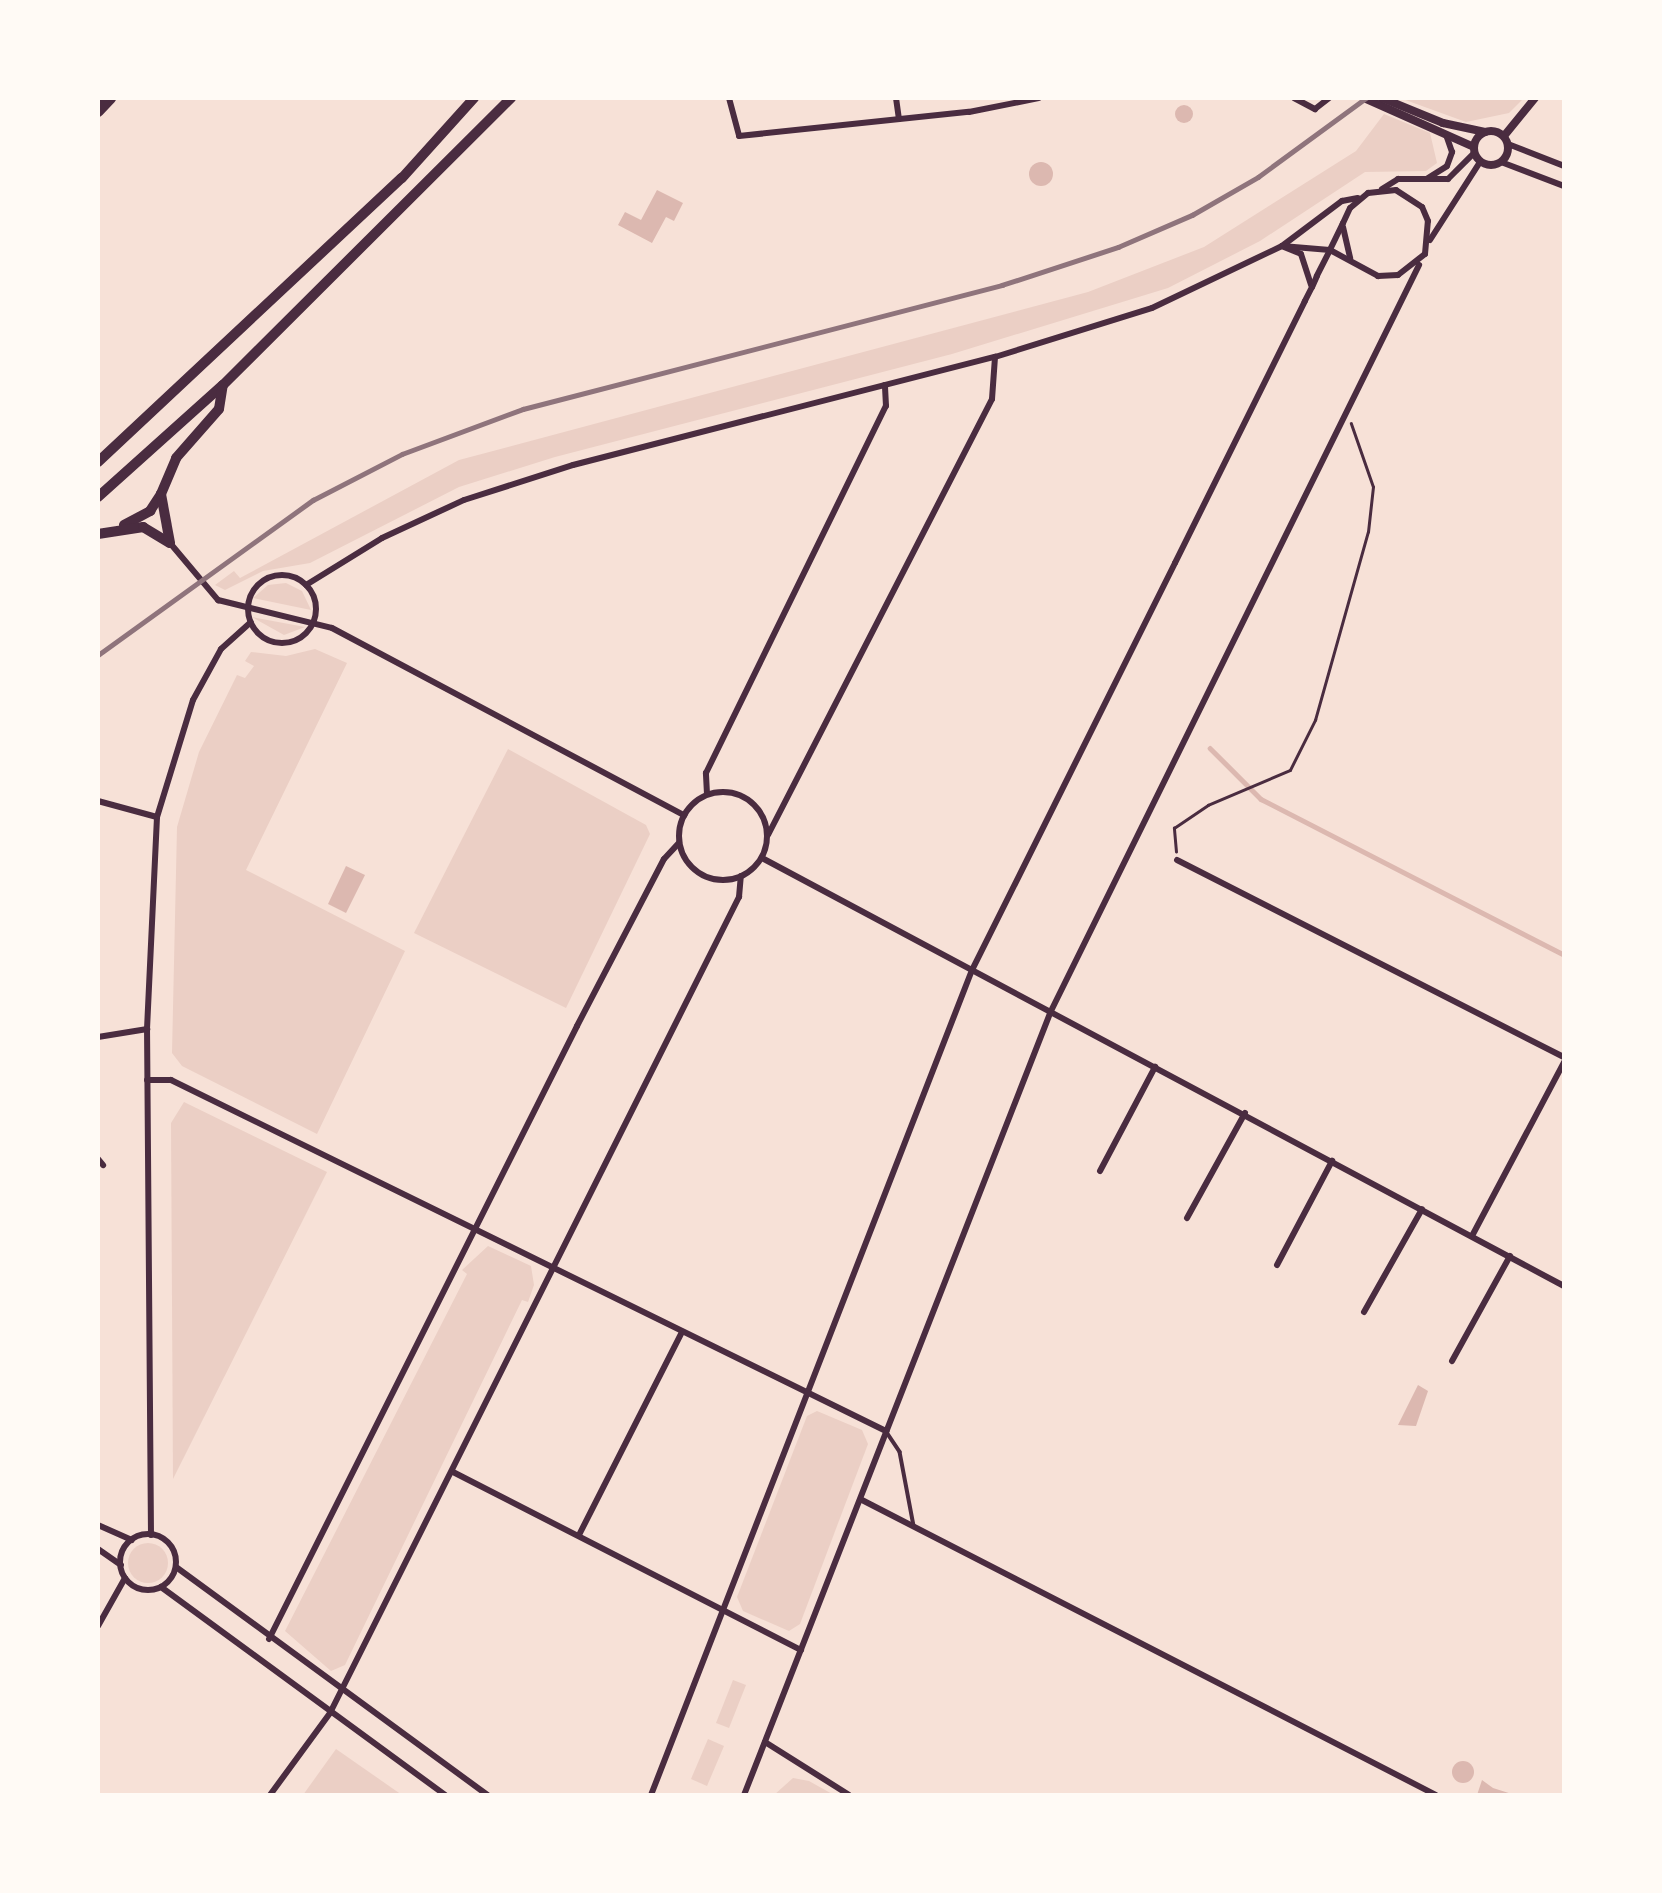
<!DOCTYPE html>
<style>
body{margin:0}
#map{position:relative;width:1662px;height:1893px;overflow:hidden;background:#f7e1d7;font-family:"Space Grotesk",sans-serif}
div>[style]{position:absolute}
.green>*{inset:0;background:#ebcfc5}
.round{border-radius:50%}
.water>*{inset:0;background:#dcb8b0}
.stream>*{height:4.5px;margin:-2.25px;padding:0 2.25px;transform-origin:2.25px;border-radius:2.25px;background:#dcb8b0}
.path>*{height:2.5px;margin:-1.25px;padding:0 1.25px;transform-origin:1.25px;border-radius:1.25px;background:#4a2c40}
.service>*{height:3.5px;margin:-1.75px;padding:0 1.75px;transform-origin:1.75px;border-radius:1.75px;background:#4a2c40}
.minor>*{height:6px;margin:-3px;padding:0 3px;transform-origin:3px;border-radius:3px;background:#4a2c40}
.minor>.ring{margin:-3px;padding:0;box-sizing:content-box;background:none;border:6px solid #4a2c40;border-radius:50%}
.tertiary>*{height:8px;margin:-4px;padding:0 4px;transform-origin:4px;border-radius:4px;background:#4a2c40}
.tertiary>.ring{margin:-4px;padding:0;box-sizing:content-box;background:none;border:8px solid #4a2c40;border-radius:50%}
.primary>*{height:10px;margin:-5px;padding:0 5px;transform-origin:5px;border-radius:5px;background:#4a2c40}
.motorway>*{height:12px;margin:-6px;padding:0 6px;transform-origin:6px;border-radius:6px;background:#4a2c40}
.rail>*{height:4.5px;margin:-2.25px;padding:0 2.25px;transform-origin:2.25px;border-radius:2.25px;background:#8f747c}
span{translate:-50% -50%;white-space:nowrap;text-align:center;line-height:1.15;-webkit-text-stroke:7px #fffaf5;paint-order:stroke}
.frame{position:absolute;inset:0;border:100px solid #fffaf5;pointer-events:none}
</style>
<div id="map">
<div class="green">
<i style="clip-path:polygon(1400px 98px,1524px 98px,1509px 113px,1466px 122px)"></i>
<i style="clip-path:polygon(1384px 114px,1430px 133px,1437px 163px,1426px 171px,1365px 172px,1260px 241px,1168px 288px,952px 354px,555px 457px,459px 487px,310px 563px,263px 571px,225px 590px,215px 585px,234px 571px,240px 578px,459px 460px,1088px 292px,1204px 247px,1356px 151px)"></i>
<i style="clip-path:polygon(286px 583px,302px 591px,311px 610px,253px 598px,268px 585px)"></i>
<i style="clip-path:polygon(252px 617px,305px 627px,284px 635px)"></i>
<i style="clip-path:polygon(315px 649px,347px 663px,246px 870px,405px 951px,317px 1134px,182px 1066px,172px 1053px,177px 827px,199px 752px,237px 675px,245px 678px,254px 666px,245px 661px,251px 652px,286px 656px)"></i>
<i style="clip-path:polygon(508px 749px,646px 825px,650px 834px,566px 1008px,414px 933px)"></i>
<i style="clip-path:polygon(184px 1102px,327px 1172px,173px 1479px,171px 1123px)"></i>
<i style="clip-path:polygon(488px 1246px,531px 1266px,534px 1285px,528px 1302px,522px 1300px,345px 1665px,331px 1671px,285px 1631px,467px 1274px,462px 1270px)"></i>
<i style="clip-path:polygon(817px 1411px,862px 1430px,868px 1444px,800px 1624px,789px 1631px,743px 1611px,737px 1597px,807px 1416px)"></i>
<i class="round" style="left:128px;top:1543px;width:40px;height:40px"></i>
<i style="clip-path:polygon(733px 1680px,746px 1685px,729px 1728px,716px 1723px)"></i>
<i style="clip-path:polygon(708px 1739px,724px 1746px,707px 1786px,691px 1779px)"></i>
<i style="clip-path:polygon(336px 1749px,402px 1795px,303px 1795px)"></i>
<i style="clip-path:polygon(793px 1778px,809px 1781px,834px 1795px,774px 1795px)"></i>
</div>
<div class="water">
<i class="round" style="left:1175px;top:105px;width:18px;height:18px"></i>
<i class="round" style="left:1029px;top:162px;width:24px;height:24px"></i>
<i style="clip-path:polygon(657px 190px,683px 203px,674px 221px,666px 217px,652px 243px,618px 225px,625px 212px,641px 220px)"></i>
<i style="clip-path:polygon(346px 866px,365px 875px,346px 913px,328px 904px)"></i>
<i style="clip-path:polygon(1418px 1385px,1428px 1391px,1416px 1426px,1398px 1425px)"></i>
<i class="round" style="left:1452px;top:1761px;width:22px;height:22px"></i>
<i style="clip-path:polygon(1482px 1780px,1493px 1788px,1515px 1795px,1477px 1795px)"></i>
</div>
<div class="stream">
<i style="left:1210px;top:748px;width:72px;rotate:45deg"></i>
<i style="left:1261px;top:799px;width:341px;rotate:27.2deg"></i>
</div>
<div class="path">
<i style="left:1176px;top:852px;width:24px;rotate:-95deg"></i>
<i style="left:1174px;top:828px;width:41px;rotate:-34.1deg"></i>
<i style="left:1208px;top:805px;width:89px;rotate:-23.1deg"></i>
<i style="left:1290px;top:770px;width:56px;rotate:-63.4deg"></i>
<i style="left:1315px;top:720px;width:195px;rotate:-74.3deg"></i>
<i style="left:1368px;top:532px;width:45px;rotate:-83.7deg"></i>
<i style="left:1373px;top:487px;width:67px;rotate:-109.2deg"></i>
</div>
<div class="service">
<i style="left:886px;top:1431px;width:25px;rotate:56deg"></i>
<i style="left:900px;top:1452px;width:75px;rotate:79.3deg"></i>
</div>
<div class="minor">
<i style="left:729px;top:98px;width:39px;rotate:75deg"></i>
<i style="left:739px;top:136px;width:231px;rotate:-6deg"></i>
<i style="left:969px;top:112px;width:71px;rotate:-11.3deg"></i>
<i style="left:896px;top:98px;width:21px;rotate:82deg"></i>
<i style="left:1294px;top:98px;width:24px;rotate:28deg"></i>
<i style="left:1315px;top:109px;width:18px;rotate:-38deg"></i>
<i style="left:1508px;top:144px;width:60px;rotate:21.4deg"></i>
<i style="left:1501px;top:162px;width:67px;rotate:20.9deg"></i>
<i style="left:1428px;top:178px;width:22px;rotate:-32deg"></i>
<i style="left:1447px;top:166px;width:15px;rotate:-70deg"></i>
<i style="left:1452px;top:152px;width:18px;rotate:-109deg"></i>
<i style="left:1382px;top:189px;width:19px;rotate:-32deg"></i>
<i style="left:1398px;top:179px;width:50px"></i>
<i style="left:1448px;top:179px;width:37px;rotate:-45deg"></i>
<i style="left:1343px;top:227px;width:32px;rotate:77deg"></i>
<i style="left:1430px;top:240px;width:93px;rotate:-57.3deg"></i>
<i style="left:1282px;top:246px;width:75px;rotate:-36.9deg"></i>
<i style="left:1342px;top:201px;width:16px;rotate:-11deg"></i>
<i style="left:1284px;top:247px;width:18px;rotate:22deg"></i>
<i style="left:1301px;top:254px;width:33px;rotate:72deg"></i>
<i style="left:170px;top:543px;width:75px;rotate:49.9deg"></i>
<i style="left:218px;top:600px;width:117px;rotate:13.8deg"></i>
<i style="left:332px;top:628px;width:399px;rotate:28deg"></i>
<i class="ring" style="left:248px;top:575px;width:62px;height:62px"></i>
<i style="left:306px;top:585px;width:89px;rotate:-31.7deg"></i>
<i style="left:382px;top:538px;width:90px;rotate:-24.9deg"></i>
<i style="left:464px;top:500px;width:114px;rotate:-17.8deg"></i>
<i style="left:573px;top:465px;width:436px;rotate:-14.4deg"></i>
<i style="left:995px;top:357px;width:164px;rotate:-17.3deg"></i>
<i style="left:1152px;top:308px;width:144px;rotate:-25.5deg"></i>
<i style="left:1282px;top:246px;width:48px;rotate:4.8deg"></i>
<i style="left:1330px;top:250px;width:55px;rotate:28.4deg"></i>
<i style="left:1378px;top:276px;width:20px;rotate:-3deg"></i>
<i style="left:1398px;top:275px;width:34px;rotate:-38deg"></i>
<i style="left:1425px;top:254px;width:33px;rotate:-85deg"></i>
<i style="left:1428px;top:221px;width:15px;rotate:-113deg"></i>
<i style="left:1422px;top:207px;width:31px;rotate:-147deg"></i>
<i style="left:1396px;top:190px;width:28px;rotate:174deg"></i>
<i style="left:1368px;top:193px;width:23px;rotate:140deg"></i>
<i style="left:1350px;top:208px;width:17px;rotate:115deg"></i>
<i style="left:1343px;top:223px;width:30px;rotate:116deg"></i>
<i style="left:1330px;top:250px;width:29px;rotate:117deg"></i>
<i style="left:1317px;top:276px;width:12px;rotate:114deg"></i>
<i style="left:1312px;top:287px;width:16px;rotate:117deg"></i>
<i style="left:1305px;top:301px;width:292px;rotate:116.4deg"></i>
<i style="left:1175px;top:563px;width:455px;rotate:116.5deg"></i>
<i style="left:972px;top:970px;width:885px;rotate:111.26deg"></i>
<i class="ring" style="left:679px;top:792px;width:82px;height:82px"></i>
<i style="left:707px;top:794px;width:21px;rotate:-93deg"></i>
<i style="left:706px;top:773px;width:409px;rotate:-63.9deg"></i>
<i style="left:886px;top:406px;width:21px;rotate:-93deg"></i>
<i style="left:98px;top:801px;width:61px;rotate:15.2deg"></i>
<i style="left:768px;top:835px;width:490px;rotate:-62.8deg"></i>
<i style="left:992px;top:399px;width:42px;rotate:-85.9deg"></i>
<i style="left:762px;top:858px;width:909px;rotate:28.09deg"></i>
<i style="left:1177px;top:860px;width:434px;rotate:27deg"></i>
<i style="left:98px;top:1037px;width:50px;rotate:-9.3deg"></i>
<i style="left:147px;top:1080px;width:24px"></i>
<i style="left:171px;top:1080px;width:797px;rotate:26.15deg"></i>
<i style="left:98px;top:1159px;width:8px;rotate:50deg"></i>
<i style="left:1100px;top:1171px;width:118px;rotate:-62.1deg"></i>
<i style="left:1187px;top:1218px;width:120px;rotate:-61.1deg"></i>
<i style="left:1472px;top:1236px;width:197px;rotate:-62.1deg"></i>
<i style="left:1277px;top:1265px;width:118px;rotate:-62.1deg"></i>
<i style="left:1364px;top:1312px;width:118px;rotate:-60.6deg"></i>
<i style="left:1452px;top:1361px;width:120px;rotate:-61.1deg"></i>
<i style="left:453px;top:1472px;width:391px;rotate:27.1deg"></i>
<i style="left:862px;top:1500px;width:645px;rotate:27.2deg"></i>
<i style="left:98px;top:1525px;width:37px;rotate:24deg"></i>
<i class="ring" style="left:120px;top:1534px;width:50px;height:50px"></i>
<i style="left:151px;top:1535px;width:506px;rotate:-90.45deg"></i>
<i style="left:147px;top:1029px;width:212px;rotate:-87.3deg"></i>
<i style="left:157px;top:817px;width:122px;rotate:-72.9deg"></i>
<i style="left:193px;top:700px;width:58px;rotate:-61.2deg"></i>
<i style="left:221px;top:649px;width:40px;rotate:-42deg"></i>
<i style="left:579px;top:1535px;width:228px;rotate:-63.1deg"></i>
<i style="left:98px;top:1549px;width:28px;rotate:35deg"></i>
<i style="left:176px;top:1567px;width:386px;rotate:36.2deg"></i>
<i style="left:161px;top:1587px;width:352px;rotate:36.2deg"></i>
<i style="left:98px;top:1626px;width:55px;rotate:-60.6deg"></i>
<i style="left:269px;top:1639px;width:686px;rotate:-63.32deg"></i>
<i style="left:577px;top:1026px;width:188px;rotate:-62.5deg"></i>
<i style="left:664px;top:859px;width:22px;rotate:-47deg"></i>
<i style="left:765px;top:1742px;width:99px;rotate:32.2deg"></i>
<i style="left:270px;top:1795px;width:102px;rotate:-53.8deg"></i>
<i style="left:330px;top:1713px;width:913px;rotate:-63.38deg"></i>
<i style="left:739px;top:897px;width:21px;rotate:-85deg"></i>
<i style="left:744px;top:1795px;width:842px;rotate:-68.62deg"></i>
<i style="left:1051px;top:1011px;width:832px;rotate:-63.74deg"></i>
</div>
<div class="tertiary">
<i style="left:1364px;top:98px;width:120px;rotate:24deg"></i>
<i style="left:1382px;top:98px;width:66px;rotate:22.3deg"></i>
<i style="left:1443px;top:123px;width:43px;rotate:12.1deg"></i>
<i class="ring" style="left:1474px;top:131px;width:26px;height:26px"></i>
<i style="left:1504px;top:136px;width:49px;rotate:-50.8deg"></i>
</div>
<div class="primary">
<i style="left:98px;top:462px;width:416px;rotate:-43.1deg"></i>
<i style="left:402px;top:178px;width:108px;rotate:-48deg"></i>
<i style="left:98px;top:497px;width:168px;rotate:-41.9deg"></i>
<i style="left:223px;top:385px;width:407px;rotate:-44.9deg"></i>
<i style="left:124px;top:525px;width:30px;rotate:-28deg"></i>
<i style="left:150px;top:511px;width:20px;rotate:-57deg"></i>
<i style="left:98px;top:534px;width:46px;rotate:-8.8deg"></i>
<i style="left:143px;top:527px;width:31px;rotate:31deg"></i>
<i style="left:170px;top:543px;width:50px;rotate:-100.4deg"></i>
<i style="left:161px;top:494px;width:39px;rotate:-67deg"></i>
<i style="left:176px;top:458px;width:65px;rotate:-48.7deg"></i>
<i style="left:219px;top:409px;width:24px;rotate:-81deg"></i>
</div>
<div class="motorway">
<i style="left:98px;top:111px;width:18px;rotate:-47deg"></i>
</div>
<div class="rail">
<i style="left:98px;top:655px;width:265px;rotate:-35.8deg"></i>
<i style="left:313px;top:500px;width:100px;rotate:-27.3deg"></i>
<i style="left:402px;top:454px;width:129px;rotate:-20.4deg"></i>
<i style="left:523px;top:409px;width:495px;rotate:-14.5deg"></i>
<i style="left:1002px;top:285px;width:122px;rotate:-18.1deg"></i>
<i style="left:1118px;top:247px;width:81px;rotate:-23.4deg"></i>
<i style="left:1192px;top:215px;width:76px;rotate:-29.9deg"></i>
<i style="left:1258px;top:177px;width:134px;rotate:-36.2deg"></i>
</div>
<div class="frame"></div>
</div>
